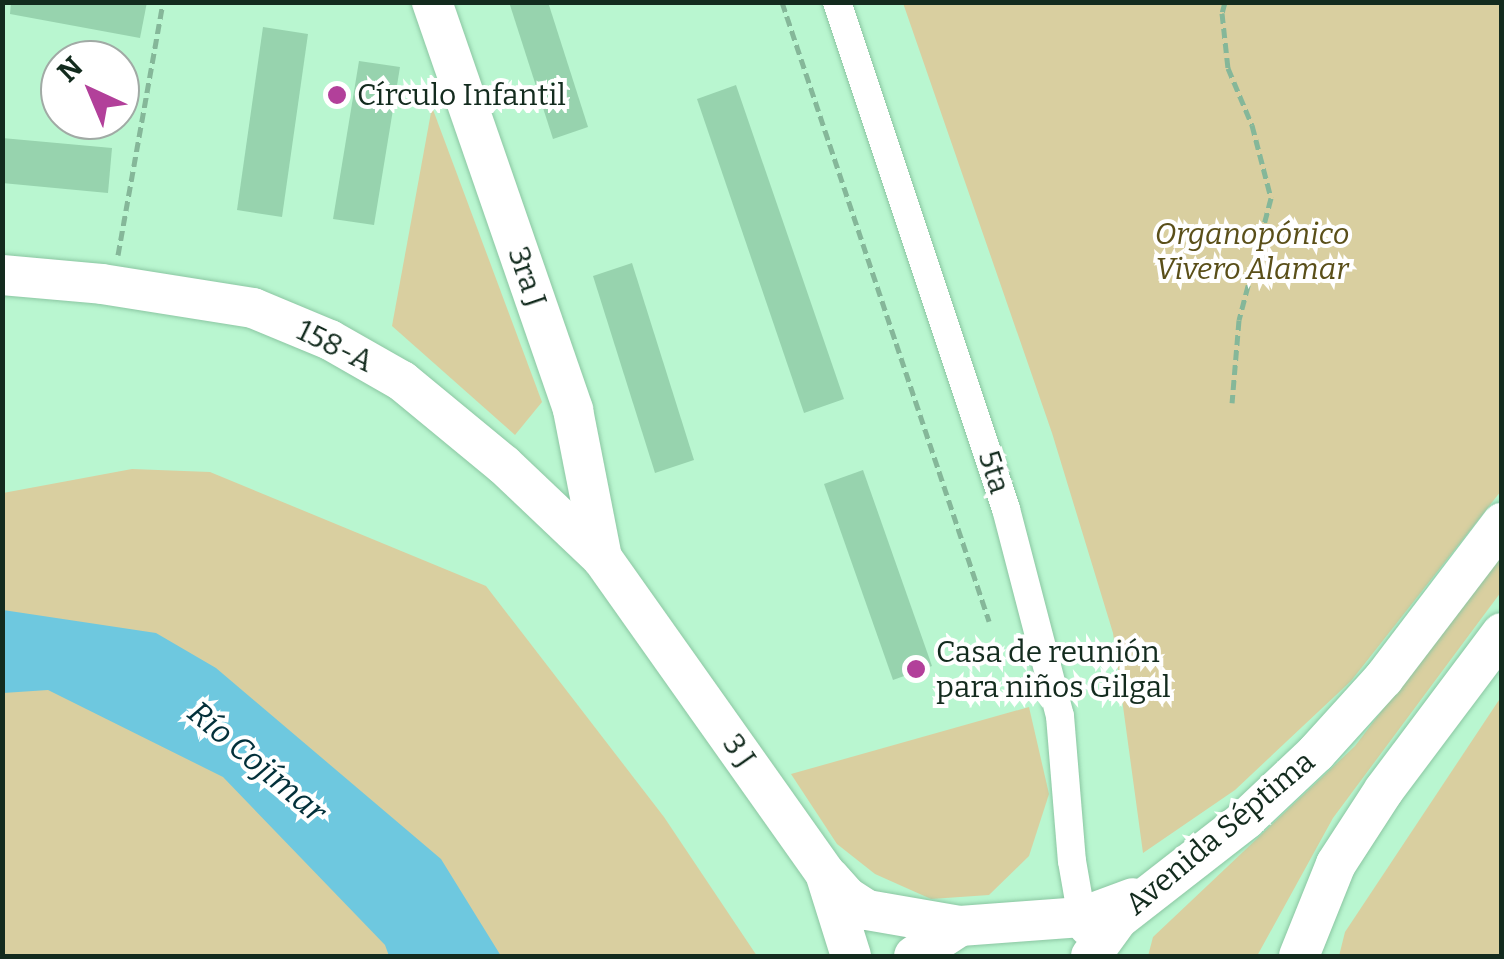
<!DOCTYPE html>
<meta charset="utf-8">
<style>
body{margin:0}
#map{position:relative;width:1504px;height:959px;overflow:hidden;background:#b9f6d0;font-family:Bitter,serif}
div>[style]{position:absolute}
.green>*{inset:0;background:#d9cfa0}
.water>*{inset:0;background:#6ec8df}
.building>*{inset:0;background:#97d3ae}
.path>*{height:5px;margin-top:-2.5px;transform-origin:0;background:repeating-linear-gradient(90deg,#85b799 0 10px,transparent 0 15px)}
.roads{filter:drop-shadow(0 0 2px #8bc6a2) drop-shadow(0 0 2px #8bc6a2)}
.street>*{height:28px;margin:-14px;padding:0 14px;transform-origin:14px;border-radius:14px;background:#fff}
.secondary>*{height:40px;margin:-20px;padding:0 20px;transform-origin:20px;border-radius:20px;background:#fff}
.dots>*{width:28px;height:28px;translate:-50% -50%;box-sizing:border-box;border:5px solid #fff;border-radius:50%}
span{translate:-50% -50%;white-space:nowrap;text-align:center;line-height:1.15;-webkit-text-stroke:8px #fff;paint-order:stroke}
.poi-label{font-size:30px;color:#132b1e}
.left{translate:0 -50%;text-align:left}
.park-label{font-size:30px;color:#5a4f19;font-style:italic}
.street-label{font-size:30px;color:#132b1e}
.water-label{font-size:32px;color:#03303a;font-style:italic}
.frame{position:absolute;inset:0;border:5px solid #132b1e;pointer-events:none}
.north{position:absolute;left:40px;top:40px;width:100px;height:100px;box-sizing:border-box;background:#fff;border:2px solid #a1aaa5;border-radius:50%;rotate:316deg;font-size:28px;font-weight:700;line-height:40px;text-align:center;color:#132b1e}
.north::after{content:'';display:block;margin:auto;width:35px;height:45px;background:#b2409a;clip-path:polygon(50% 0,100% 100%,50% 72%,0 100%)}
</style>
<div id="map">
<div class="green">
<i style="clip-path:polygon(903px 3px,1501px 3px,1501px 491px,1351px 681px,1235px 790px,1143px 853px,1113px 633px,1052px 433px)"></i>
<i style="clip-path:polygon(432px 107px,542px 402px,515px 435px,392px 326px)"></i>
<i style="clip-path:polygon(132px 469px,210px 472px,486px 586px,664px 817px,757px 956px,3px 956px,3px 493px)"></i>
<i style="clip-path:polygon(1501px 554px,1501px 592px,1333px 818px,1257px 956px,1148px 956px,1153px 937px,1355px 746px)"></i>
<i style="clip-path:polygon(1501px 697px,1501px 956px,1339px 956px,1345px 932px)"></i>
<i style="clip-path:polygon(1029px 707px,1049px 794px,1029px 856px,989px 895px,931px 899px,875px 874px,837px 844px,791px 774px)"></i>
</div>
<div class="water">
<i style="clip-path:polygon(3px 610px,156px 633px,216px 668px,441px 859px,501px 956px,389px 956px,385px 945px,223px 777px,48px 690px,3px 693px)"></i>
</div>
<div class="building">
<i style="clip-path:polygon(11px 2px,147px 2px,140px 38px,10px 14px)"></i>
<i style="clip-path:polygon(509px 2px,548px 2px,588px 127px,553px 139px)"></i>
<i style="clip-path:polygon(263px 27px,308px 34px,282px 217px,237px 210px)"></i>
<i style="clip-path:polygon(359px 61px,400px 67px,374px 225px,333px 219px)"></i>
<i style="clip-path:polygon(736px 85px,844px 399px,804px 413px,697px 99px)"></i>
<i style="clip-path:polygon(2px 138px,112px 148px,108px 193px,2px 183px)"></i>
<i style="clip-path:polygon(632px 263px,694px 460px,655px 473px,593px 276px)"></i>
<i style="clip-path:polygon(863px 470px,932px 666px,893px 680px,824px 484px)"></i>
</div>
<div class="path">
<i style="left:782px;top:2px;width:653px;rotate:71.51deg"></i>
<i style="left:1225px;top:2px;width:11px;rotate:105deg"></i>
<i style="left:1222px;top:13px;width:55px;rotate:83.8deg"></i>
<i style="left:1228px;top:68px;width:62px;rotate:67.2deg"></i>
<i style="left:1252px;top:125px;width:75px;rotate:75.4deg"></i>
<i style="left:1271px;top:198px;width:126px;rotate:104.7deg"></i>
<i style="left:1239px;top:320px;width:83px;rotate:94.8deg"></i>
<i style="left:118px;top:255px;width:257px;rotate:-79.9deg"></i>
</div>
<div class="roads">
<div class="street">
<i style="left:837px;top:2px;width:534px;rotate:71.57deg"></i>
<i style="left:1006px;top:509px;width:214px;rotate:75.4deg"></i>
<i style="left:1060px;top:716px;width:145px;rotate:85.3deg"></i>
<i style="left:1072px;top:861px;width:70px;rotate:80.1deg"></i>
</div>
<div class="secondary">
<i style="left:432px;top:2px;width:432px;rotate:70.9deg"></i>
<i style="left:573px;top:410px;width:151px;rotate:78.9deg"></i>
<i style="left:2px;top:275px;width:100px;rotate:5.1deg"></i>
<i style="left:102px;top:284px;width:153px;rotate:9deg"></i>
<i style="left:253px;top:308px;width:83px;rotate:22.6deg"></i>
<i style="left:330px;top:340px;width:83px;rotate:29.7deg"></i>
<i style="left:402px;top:381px;width:132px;rotate:39.5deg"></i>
<i style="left:504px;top:465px;width:135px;rotate:43.5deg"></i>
<i style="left:602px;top:558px;width:386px;rotate:54.7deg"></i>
<i style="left:825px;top:873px;width:87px;rotate:72.6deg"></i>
<i style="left:829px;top:877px;width:27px;rotate:48deg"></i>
<i style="left:847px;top:897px;width:24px;rotate:33deg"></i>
<i style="left:867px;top:910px;width:94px;rotate:9.8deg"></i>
<i style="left:960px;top:926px;width:122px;rotate:-4.2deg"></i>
<i style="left:1082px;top:917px;width:54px;rotate:-20.4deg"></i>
<i style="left:914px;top:956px;width:55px;rotate:-33.1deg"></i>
<i style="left:1091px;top:956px;width:46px;rotate:-53.9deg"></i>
<i style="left:1118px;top:919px;width:161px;rotate:-37.9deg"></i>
<i style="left:1245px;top:820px;width:98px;rotate:-43.3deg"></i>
<i style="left:1316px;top:753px;width:101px;rotate:-47.8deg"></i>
<i style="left:1384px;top:678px;width:195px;rotate:-52.7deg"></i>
<i style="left:1299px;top:956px;width:99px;rotate:-68.1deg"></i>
<i style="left:1336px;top:864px;width:88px;rotate:-57deg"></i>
<i style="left:1384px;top:790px;width:196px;rotate:-53.1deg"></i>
</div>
</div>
<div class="dots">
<i style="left:337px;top:95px;background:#b2409a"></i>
<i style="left:916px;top:669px;background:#b2409a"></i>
</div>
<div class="poi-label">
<span class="left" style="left:357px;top:95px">Círculo Infantil</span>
<span class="left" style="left:936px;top:669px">Casa de reunión<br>para niños Gilgal</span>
</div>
<div class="park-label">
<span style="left:1252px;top:251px">Organopónico<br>Vivero Alamar</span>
</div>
<div class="street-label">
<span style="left:527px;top:277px;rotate:71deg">3ra J</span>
<span style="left:335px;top:346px;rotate:26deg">158-A</span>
<span style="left:994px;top:472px;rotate:72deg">5ta</span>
<span style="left:739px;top:751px;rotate:55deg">3 J</span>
<span style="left:1220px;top:833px;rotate:-40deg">Avenida Séptima</span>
</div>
<div class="water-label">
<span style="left:257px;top:762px;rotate:40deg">Río Cojímar</span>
</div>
<div class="frame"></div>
<div class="north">N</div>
</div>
